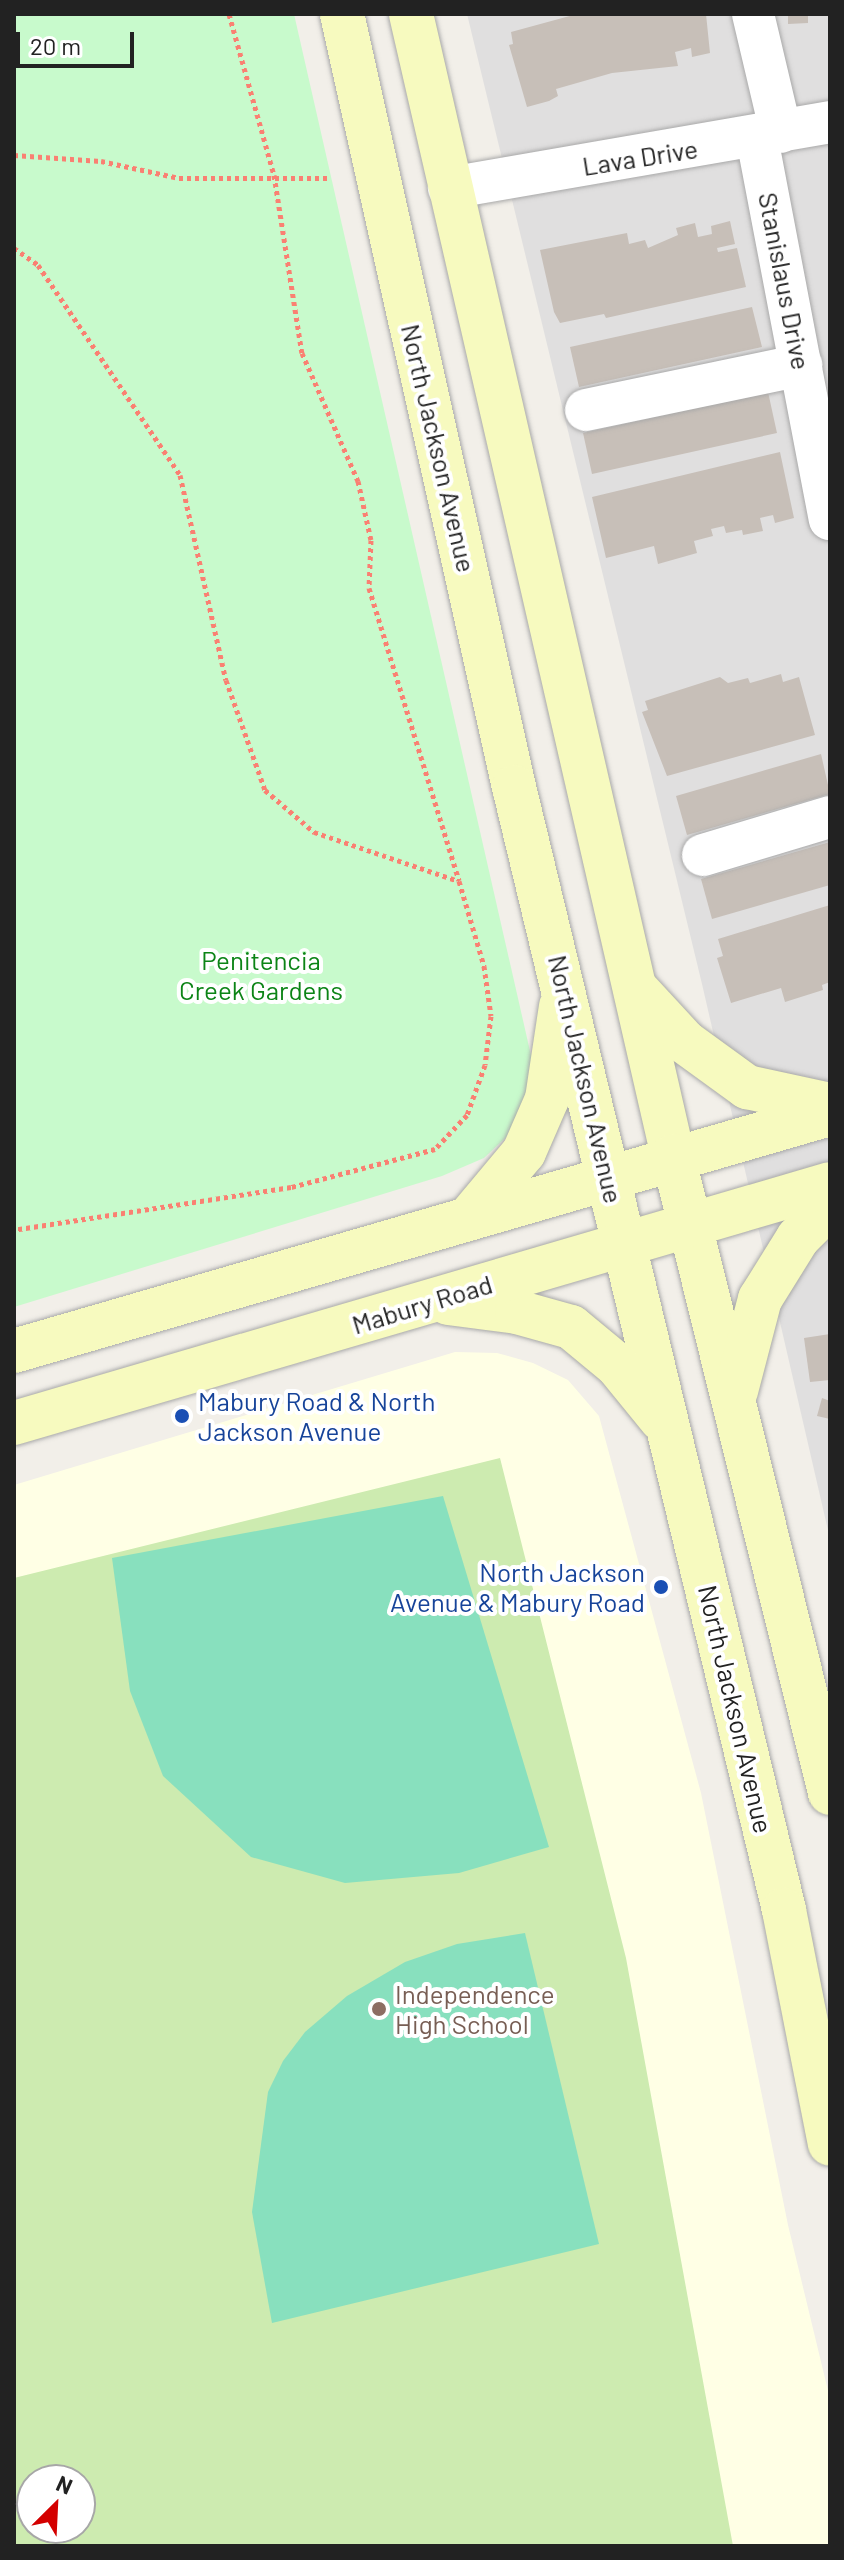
<!DOCTYPE html>
<style>
body{margin:0}
#map{position:relative;width:844px;height:2560px;overflow:hidden;background:#f2efe9;font-family:Barlow,sans-serif}
div>[style]{position:absolute}
.residential>*{inset:0;background:#e0dfdf}
.education>*{inset:0;background:#ffffe5}
.grass>*{inset:0;background:#cdebb0}
.park>*{inset:0;background:#c8facc}
.pitch>*{inset:0;background:#88e0be}
.building>*{inset:0;background:#c7bfb8}
.path>*{height:5px;margin-top:-2.5px;transform-origin:0;background:repeating-linear-gradient(90deg,#fa8072 0 4px,transparent 0 8px)}
.roads{filter:drop-shadow(0 0 2px #a9a9a9) drop-shadow(0 0 2px #a9a9a9)}
.minor>*{height:42px;margin:-21px;padding:0 21px;transform-origin:21px;border-radius:21px;background:#fff}
.secondary>*{height:44px;margin:-22px;padding:0 22px;transform-origin:22px;border-radius:22px;background:#f7fabf}
.dots>*{width:22px;height:22px;translate:-50% -50%;box-sizing:border-box;border:4px solid #fff;border-radius:50%}
span{translate:-50% -50%;white-space:nowrap;text-align:center;line-height:1.15;-webkit-text-stroke:8px #fff;paint-order:stroke}
.street-label{font-size:26px;color:#222}
.park-label{font-size:26px;color:#0c8416}
.transit-label{font-size:26px;color:#164399}
.left{translate:0 -50%;text-align:left}
.right{translate:-100% -50%;text-align:right}
.education-label{font-size:26px;color:#785e54}
.frame{position:absolute;inset:0;border:16px solid #222;pointer-events:none}
.north{position:absolute;left:16px;top:2464px;width:80px;height:80px;box-sizing:border-box;background:#fff;border:2px solid #a7a7a7;border-radius:50%;rotate:24deg;font-size:22px;font-weight:700;line-height:32px;text-align:center;color:#222}
.north::after{content:'';display:block;margin:auto;width:28px;height:36px;background:#d40000;clip-path:polygon(50% 0,100% 100%,50% 72%,0 100%)}
.scale{position:absolute;left:16px;top:32px;width:118px;height:36px;box-sizing:border-box;border:4px solid #222;border-top:0;padding-left:10px;font-size:24px;line-height:28px;white-space:nowrap;color:#222;-webkit-text-stroke:6px #fff;paint-order:stroke}
</style>
<div id="map">
<div class="residential">
<i style="clip-path:polygon(467px 14px,830px 14px,830px 1539px,702px 984px)"></i>
</div>
<div class="education">
<i style="clip-path:polygon(evenodd,455px 1352px,497px 1353px,533px 1363px,568px 1380px,599px 1416px,701px 1793px,788px 2225px,830px 2399px,830px 2546px,14px 2546px,14px 1485px,455px 1352px,32px 2480px,80px 2480px,80px 2528px,32px 2528px,32px 2480px)"></i>
</div>
<div class="grass">
<i style="clip-path:polygon(evenodd,500px 1458px,626px 1958px,733px 2546px,14px 2546px,14px 1578px,500px 1458px,32px 2480px,80px 2480px,80px 2528px,32px 2528px,32px 2480px)"></i>
</div>
<div class="park">
<i style="clip-path:polygon(14px 14px,294px 14px,535px 1073px,521px 1123px,484px 1158px,442px 1176px,14px 1307px)"></i>
</div>
<div class="pitch">
<i style="clip-path:polygon(443px 1496px,549px 1847px,459px 1873px,345px 1883px,251px 1857px,163px 1776px,130px 1691px,112px 1558px)"></i>
<i style="clip-path:polygon(525px 1933px,599px 2244px,272px 2323px,252px 2212px,268px 2092px,283px 2061px,305px 2032px,347px 1996px,405px 1962px,457px 1944px)"></i>
</div>
<div class="building">
<i style="clip-path:polygon(577px 14px,706px 14px,710px 53px,692px 57px,691px 48px,675px 52px,678px 66px,612px 73px,556px 89px,558px 96px,549px 101px,527px 107px,509px 45px,513px 44px,511px 32px)"></i>
<i style="clip-path:polygon(788px 14px,808px 14px,808px 23px,788px 24px)"></i>
<i style="clip-path:polygon(730px 221px,735px 244px,717px 248px,718px 252px,737px 248px,746px 287px,606px 318px,604px 314px,560px 323px,554px 312px,540px 250px,627px 233px,629px 244px,645px 240px,648px 248px,678px 235px,676px 228px,695px 223px,698px 237px,712px 234px,711px 226px)"></i>
<i style="clip-path:polygon(752px 307px,762px 347px,579px 387px,570px 347px)"></i>
<i style="clip-path:polygon(768px 392px,777px 433px,592px 474px,583px 433px)"></i>
<i style="clip-path:polygon(780px 452px,794px 518px,775px 523px,773px 515px,760px 518px,763px 531px,743px 535px,742px 530px,726px 533px,724px 526px,711px 529px,713px 536px,694px 541px,697px 553px,658px 564px,654px 546px,606px 558px,592px 497px)"></i>
<i style="clip-path:polygon(781px 674px,783px 682px,799px 677px,815px 735px,667px 776px,642px 712px,648px 710px,645px 701px,720px 677px,728px 683px,748px 678px,750px 683px)"></i>
<i style="clip-path:polygon(821px 754px,830px 794px,687px 835px,676px 796px)"></i>
<i style="clip-path:polygon(830px 842px,830px 885px,712px 919px,701px 879px)"></i>
<i style="clip-path:polygon(830px 905px,830px 982px,822px 985px,823px 990px,785px 1002px,781px 988px,731px 1003px,717px 958px,723px 956px,718px 939px)"></i>
<i style="clip-path:polygon(830px 1334px,830px 1380px,810px 1382px,804px 1338px)"></i>
<i style="clip-path:polygon(822px 1398px,830px 1401px,830px 1419px,817px 1416px)"></i>
</div>
<div class="path">
<i style="left:229px;top:14px;width:167px;rotate:74.4deg"></i>
<i style="left:274px;top:175px;width:180px;rotate:81.1deg"></i>
<i style="left:302px;top:353px;width:140px;rotate:66.4deg"></i>
<i style="left:358px;top:481px;width:60px;rotate:77.6deg"></i>
<i style="left:371px;top:540px;width:48px;rotate:92.4deg"></i>
<i style="left:369px;top:588px;width:306px;rotate:72.9deg"></i>
<i style="left:14px;top:155px;width:87px;rotate:3.9deg"></i>
<i style="left:101px;top:161px;width:80px;rotate:12.3deg"></i>
<i style="left:179px;top:178px;width:151px"></i>
<i style="left:14px;top:248px;width:29px;rotate:35deg"></i>
<i style="left:38px;top:265px;width:254px;rotate:55.9deg"></i>
<i style="left:180px;top:475px;width:210px;rotate:77.4deg"></i>
<i style="left:226px;top:680px;width:117px;rotate:70.5deg"></i>
<i style="left:265px;top:790px;width:65px;rotate:40.6deg"></i>
<i style="left:314px;top:832px;width:153px;rotate:18.7deg"></i>
<i style="left:459px;top:881px;width:89px;rotate:73.6deg"></i>
<i style="left:484px;top:966px;width:50px;rotate:82deg"></i>
<i style="left:491px;top:1016px;width:49px;rotate:97deg"></i>
<i style="left:485px;top:1065px;width:53px;rotate:109.8deg"></i>
<i style="left:467px;top:1115px;width:47px;rotate:133.3deg"></i>
<i style="left:435px;top:1149px;width:149px;rotate:165.2deg"></i>
<i style="left:291px;top:1187px;width:280px;rotate:171.2deg"></i>
</div>
<div class="roads">
<div class="minor">
<i style="left:753px;top:14px;width:121px;rotate:76.7deg"></i>
<i style="left:757px;top:138px;width:388px;rotate:79.2deg"></i>
<i style="left:449px;top:188px;width:387px;rotate:-9.8deg"></i>
<i style="left:586px;top:410px;width:220px;rotate:-11.8deg"></i>
<i style="left:703px;top:855px;width:133px;rotate:-16.7deg"></i>
</div>
<div class="secondary">
<i style="left:342px;top:14px;width:792px;rotate:77.46deg"></i>
<i style="left:514px;top:787px;width:1155px;rotate:76.48deg"></i>
<i style="left:784px;top:1910px;width:238px;rotate:78.9deg"></i>
<i style="left:411px;top:14px;width:1172px;rotate:77.08deg"></i>
<i style="left:673px;top:1156px;width:656px;rotate:76.15deg"></i>
<i style="left:636px;top:989px;width:72px;rotate:47.2deg"></i>
<i style="left:685px;top:1042px;width:77px;rotate:36deg"></i>
<i style="left:747px;top:1087px;width:85px;rotate:12.2deg"></i>
<i style="left:468px;top:1219px;width:87px;rotate:-50.1deg"></i>
<i style="left:524px;top:1152px;width:58px;rotate:-66.5deg"></i>
<i style="left:547px;top:1099px;width:94px;rotate:-81.4deg"></i>
<i style="left:448px;top:1303px;width:70px;rotate:7.4deg"></i>
<i style="left:517px;top:1312px;width:56px;rotate:15.5deg"></i>
<i style="left:571px;top:1327px;width:60px;rotate:39.6deg"></i>
<i style="left:617px;top:1365px;width:70px;rotate:50.8deg"></i>
<i style="left:14px;top:1351px;width:850px;rotate:-16.2deg"></i>
<i style="left:736px;top:1391px;width:95px;rotate:-75.4deg"></i>
<i style="left:760px;top:1299px;width:72px;rotate:-58.1deg"></i>
<i style="left:798px;top:1238px;width:45px;rotate:-45deg"></i>
<i style="left:14px;top:1423px;width:850px;rotate:-16.32deg"></i>
</div>
</div>
<div class="dots">
<i style="left:182px;top:1416px;background:#1a4fb4"></i>
<i style="left:661px;top:1587px;background:#1a4fb4"></i>
<i style="left:379px;top:2009px;background:#8d6e63"></i>
</div>
<div class="street-label">
<span style="left:640px;top:157px;rotate:-9deg">Lava Drive</span>
<span style="left:785px;top:281px;rotate:79deg">Stanislaus Drive</span>
<span style="left:439px;top:448px;rotate:77deg">North Jackson Avenue</span>
<span style="left:586px;top:1079px;rotate:77deg">North Jackson Avenue</span>
<span style="left:422px;top:1304px;rotate:-17deg">Mabury Road</span>
<span style="left:736px;top:1709px;rotate:77deg">North Jackson Avenue</span>
</div>
<div class="park-label">
<span style="left:261px;top:975px">Penitencia<br>Creek Gardens</span>
</div>
<div class="transit-label">
<span class="left" style="left:198px;top:1416px">Mabury Road &amp; North<br>Jackson Avenue</span>
<span class="right" style="left:645px;top:1587px">North Jackson<br>Avenue &amp; Mabury Road</span>
</div>
<div class="education-label">
<span class="left" style="left:395px;top:2009px">Independence<br>High School</span>
</div>
<div class="frame"></div>
<div class="north">N</div>
<div class="scale">20 m</div>
</div>
